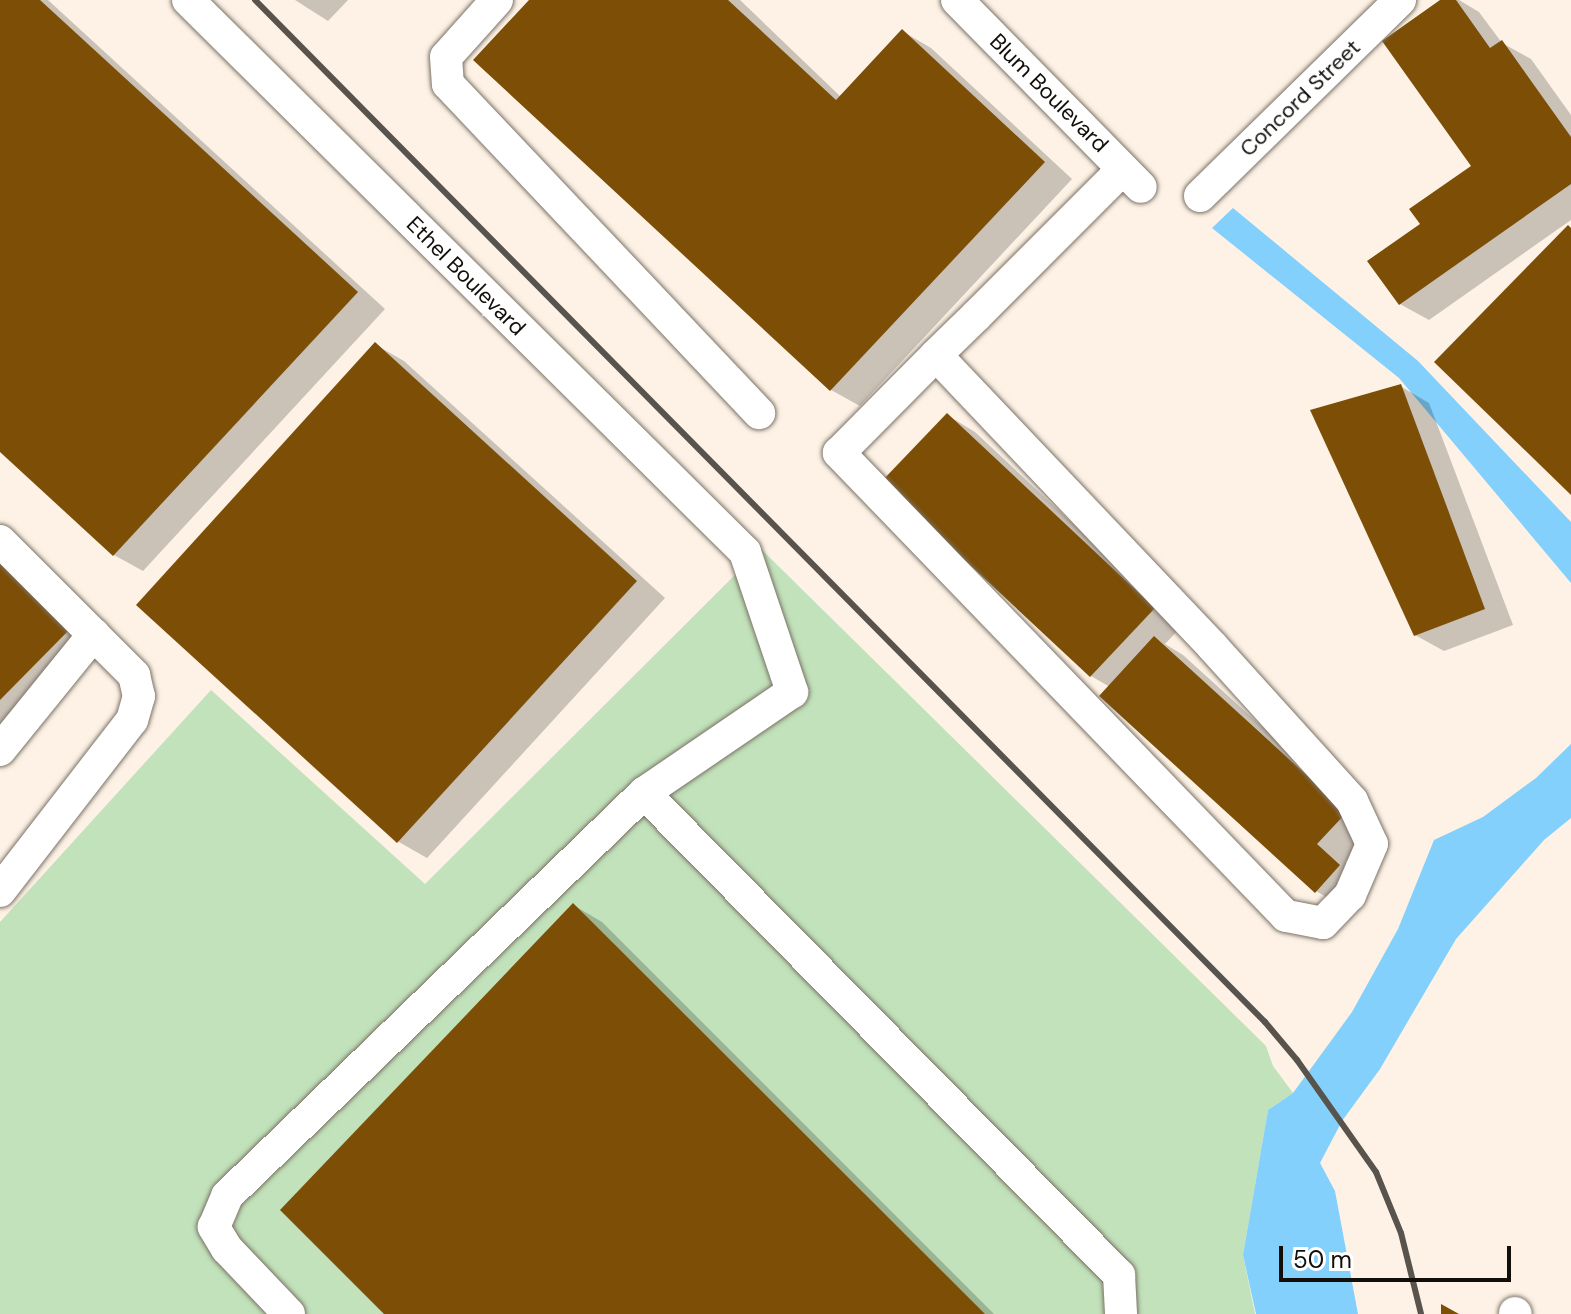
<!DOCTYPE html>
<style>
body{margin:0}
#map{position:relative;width:1571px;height:1314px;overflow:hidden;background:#fdf2e5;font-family:"DM Sans",sans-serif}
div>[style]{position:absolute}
.green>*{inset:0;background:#c1e2ba}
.water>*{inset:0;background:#82d0fb}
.shadow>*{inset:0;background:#0003}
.building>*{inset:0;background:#7c4e06}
.roads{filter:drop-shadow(0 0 2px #7b7267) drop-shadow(0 0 2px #7b7267)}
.minor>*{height:32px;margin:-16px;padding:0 16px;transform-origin:16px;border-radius:16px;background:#fff}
.rail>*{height:6px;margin:-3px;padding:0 3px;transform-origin:3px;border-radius:3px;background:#58534c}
span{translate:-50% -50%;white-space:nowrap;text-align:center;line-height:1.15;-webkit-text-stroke:8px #fff;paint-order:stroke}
.street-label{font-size:22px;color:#120f0b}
.scale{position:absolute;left:1279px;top:1246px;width:232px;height:36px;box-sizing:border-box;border:4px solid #120f0b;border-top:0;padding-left:10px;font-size:24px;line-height:28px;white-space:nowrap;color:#120f0b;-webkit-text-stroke:6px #fff;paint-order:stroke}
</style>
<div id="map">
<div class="green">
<i style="clip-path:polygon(761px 549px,1266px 1046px,1273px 1066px,1293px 1093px,1268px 1110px,1243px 1255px,1255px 1314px,0 1314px,0 922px,211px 690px,425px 884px)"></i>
</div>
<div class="water">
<i style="clip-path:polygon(1233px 208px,1418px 361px,1571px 522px,1571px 583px,1399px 378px,1212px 228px)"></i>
<i style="clip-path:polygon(1571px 744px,1571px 818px,1544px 840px,1456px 939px,1380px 1069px,1342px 1121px,1320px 1163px,1335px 1191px,1358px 1314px,1256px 1314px,1243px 1255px,1268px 1110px,1293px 1093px,1352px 1012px,1398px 929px,1434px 840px,1483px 817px,1536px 778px)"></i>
</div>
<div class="shadow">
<i style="clip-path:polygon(0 0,48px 0,385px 309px,143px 571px,114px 555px,0 450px)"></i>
<i style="clip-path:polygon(295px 0,348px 0,328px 21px)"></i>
<i style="clip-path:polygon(532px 0,740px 0,841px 97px,902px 31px,931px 48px,1072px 179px,860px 406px,831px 390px,476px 59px)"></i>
<i style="clip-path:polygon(1444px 0,1459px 0,1479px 12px,1502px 43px,1531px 59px,1571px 115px,1571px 220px,1429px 320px,1400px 304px,1422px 225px,1474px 166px)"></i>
<i style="clip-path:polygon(376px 345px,404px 361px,665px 598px,427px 858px,399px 842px,138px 605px)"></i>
<i style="clip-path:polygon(1400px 386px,1429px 403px,1513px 625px,1444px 651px,1415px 635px)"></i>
<i style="clip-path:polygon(947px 415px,975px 432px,1182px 626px,1165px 644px,1183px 655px,1375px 829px,1345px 862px,1367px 883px,1345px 908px,1316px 891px,1110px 687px,1091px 676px)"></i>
<i style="clip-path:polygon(0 554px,96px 647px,0 745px)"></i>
<i style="clip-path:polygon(573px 905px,602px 922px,994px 1314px,387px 1314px)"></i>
</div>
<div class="building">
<i style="clip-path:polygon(0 0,40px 0,358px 292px,113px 556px,0 452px)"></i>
<i style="clip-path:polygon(529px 0,728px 0,836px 100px,902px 29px,1045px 162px,830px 391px,473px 60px)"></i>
<i style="clip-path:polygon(1440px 0,1456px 0,1490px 48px,1502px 40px,1571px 137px,1571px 184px,1399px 305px,1367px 261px,1420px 224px,1409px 209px,1471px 166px,1382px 41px)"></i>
<i style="clip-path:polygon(1568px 225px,1571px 228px,1571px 495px,1434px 362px)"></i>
<i style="clip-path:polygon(375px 342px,637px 581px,397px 843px,136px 605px)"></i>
<i style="clip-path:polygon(1401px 384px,1485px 609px,1414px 636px,1310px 410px)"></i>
<i style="clip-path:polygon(947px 413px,1155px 608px,1090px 677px,881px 482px)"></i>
<i style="clip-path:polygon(0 563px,69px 630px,0 700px)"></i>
<i style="clip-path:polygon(1154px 636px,1347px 812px,1317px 844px,1340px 865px,1315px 893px,1099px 696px)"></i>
<i style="clip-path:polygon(573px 903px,985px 1314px,384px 1314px,280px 1210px)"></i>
<i style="clip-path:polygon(1441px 1304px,1459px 1314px,1441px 1314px)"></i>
</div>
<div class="roads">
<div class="minor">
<i style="left:188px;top:0;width:784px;rotate:44.74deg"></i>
<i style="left:745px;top:552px;width:148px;rotate:71.4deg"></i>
<i style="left:792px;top:692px;width:179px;rotate:145.7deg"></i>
<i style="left:644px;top:793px;width:677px;rotate:45.42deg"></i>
<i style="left:1119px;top:1275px;width:39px;rotate:87deg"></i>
<i style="left:497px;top:0;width:76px;rotate:131.8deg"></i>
<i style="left:446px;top:57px;width:27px;rotate:86deg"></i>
<i style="left:448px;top:84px;width:453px;rotate:46.6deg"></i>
<i style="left:957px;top:0;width:262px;rotate:45.5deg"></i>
<i style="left:1200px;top:196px;width:280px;rotate:-44.4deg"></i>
<i style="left:936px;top:355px;width:401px;rotate:46.5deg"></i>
<i style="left:1212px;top:646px;width:209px;rotate:47.9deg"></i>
<i style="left:1352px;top:801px;width:47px;rotate:65.1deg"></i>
<i style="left:1372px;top:844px;width:56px;rotate:113.3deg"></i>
<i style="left:1350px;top:895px;width:39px;rotate:134deg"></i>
<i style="left:1323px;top:923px;width:38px;rotate:-169deg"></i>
<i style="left:1286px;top:916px;width:644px;rotate:-133.99deg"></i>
<i style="left:839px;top:453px;width:138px;rotate:-45.3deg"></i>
<i style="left:936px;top:355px;width:57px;rotate:-44.3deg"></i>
<i style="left:977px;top:315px;width:206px;rotate:-45deg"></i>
<i style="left:0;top:541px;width:190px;rotate:45deg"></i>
<i style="left:134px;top:675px;width:22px;rotate:77deg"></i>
<i style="left:139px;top:696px;width:25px;rotate:106deg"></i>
<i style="left:132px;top:720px;width:216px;rotate:127.7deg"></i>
<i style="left:0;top:750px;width:149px;rotate:-51deg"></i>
<i style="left:1515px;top:1313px;width:1px;rotate:45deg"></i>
<i style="left:289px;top:1314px;width:90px;rotate:-133.6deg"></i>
<i style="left:227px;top:1249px;width:26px;rotate:-121deg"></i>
<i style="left:214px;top:1227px;width:34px;rotate:-67deg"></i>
<i style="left:227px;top:1196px;width:580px;rotate:-44.02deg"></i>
</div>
</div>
<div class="rail">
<i style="left:255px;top:0;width:1437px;rotate:45.34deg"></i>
<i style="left:1265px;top:1022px;width:50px;rotate:49.9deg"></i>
<i style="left:1297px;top:1060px;width:137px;rotate:54.8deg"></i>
<i style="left:1376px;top:1172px;width:66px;rotate:67.7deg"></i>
<i style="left:1401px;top:1233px;width:83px;rotate:76.1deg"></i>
</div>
<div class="street-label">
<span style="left:1049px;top:93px;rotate:45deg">Blum Boulevard</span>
<span style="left:1300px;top:98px;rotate:-44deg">Concord Street</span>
<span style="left:466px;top:276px;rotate:45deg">Ethel Boulevard</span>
</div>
<div class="scale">50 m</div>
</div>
